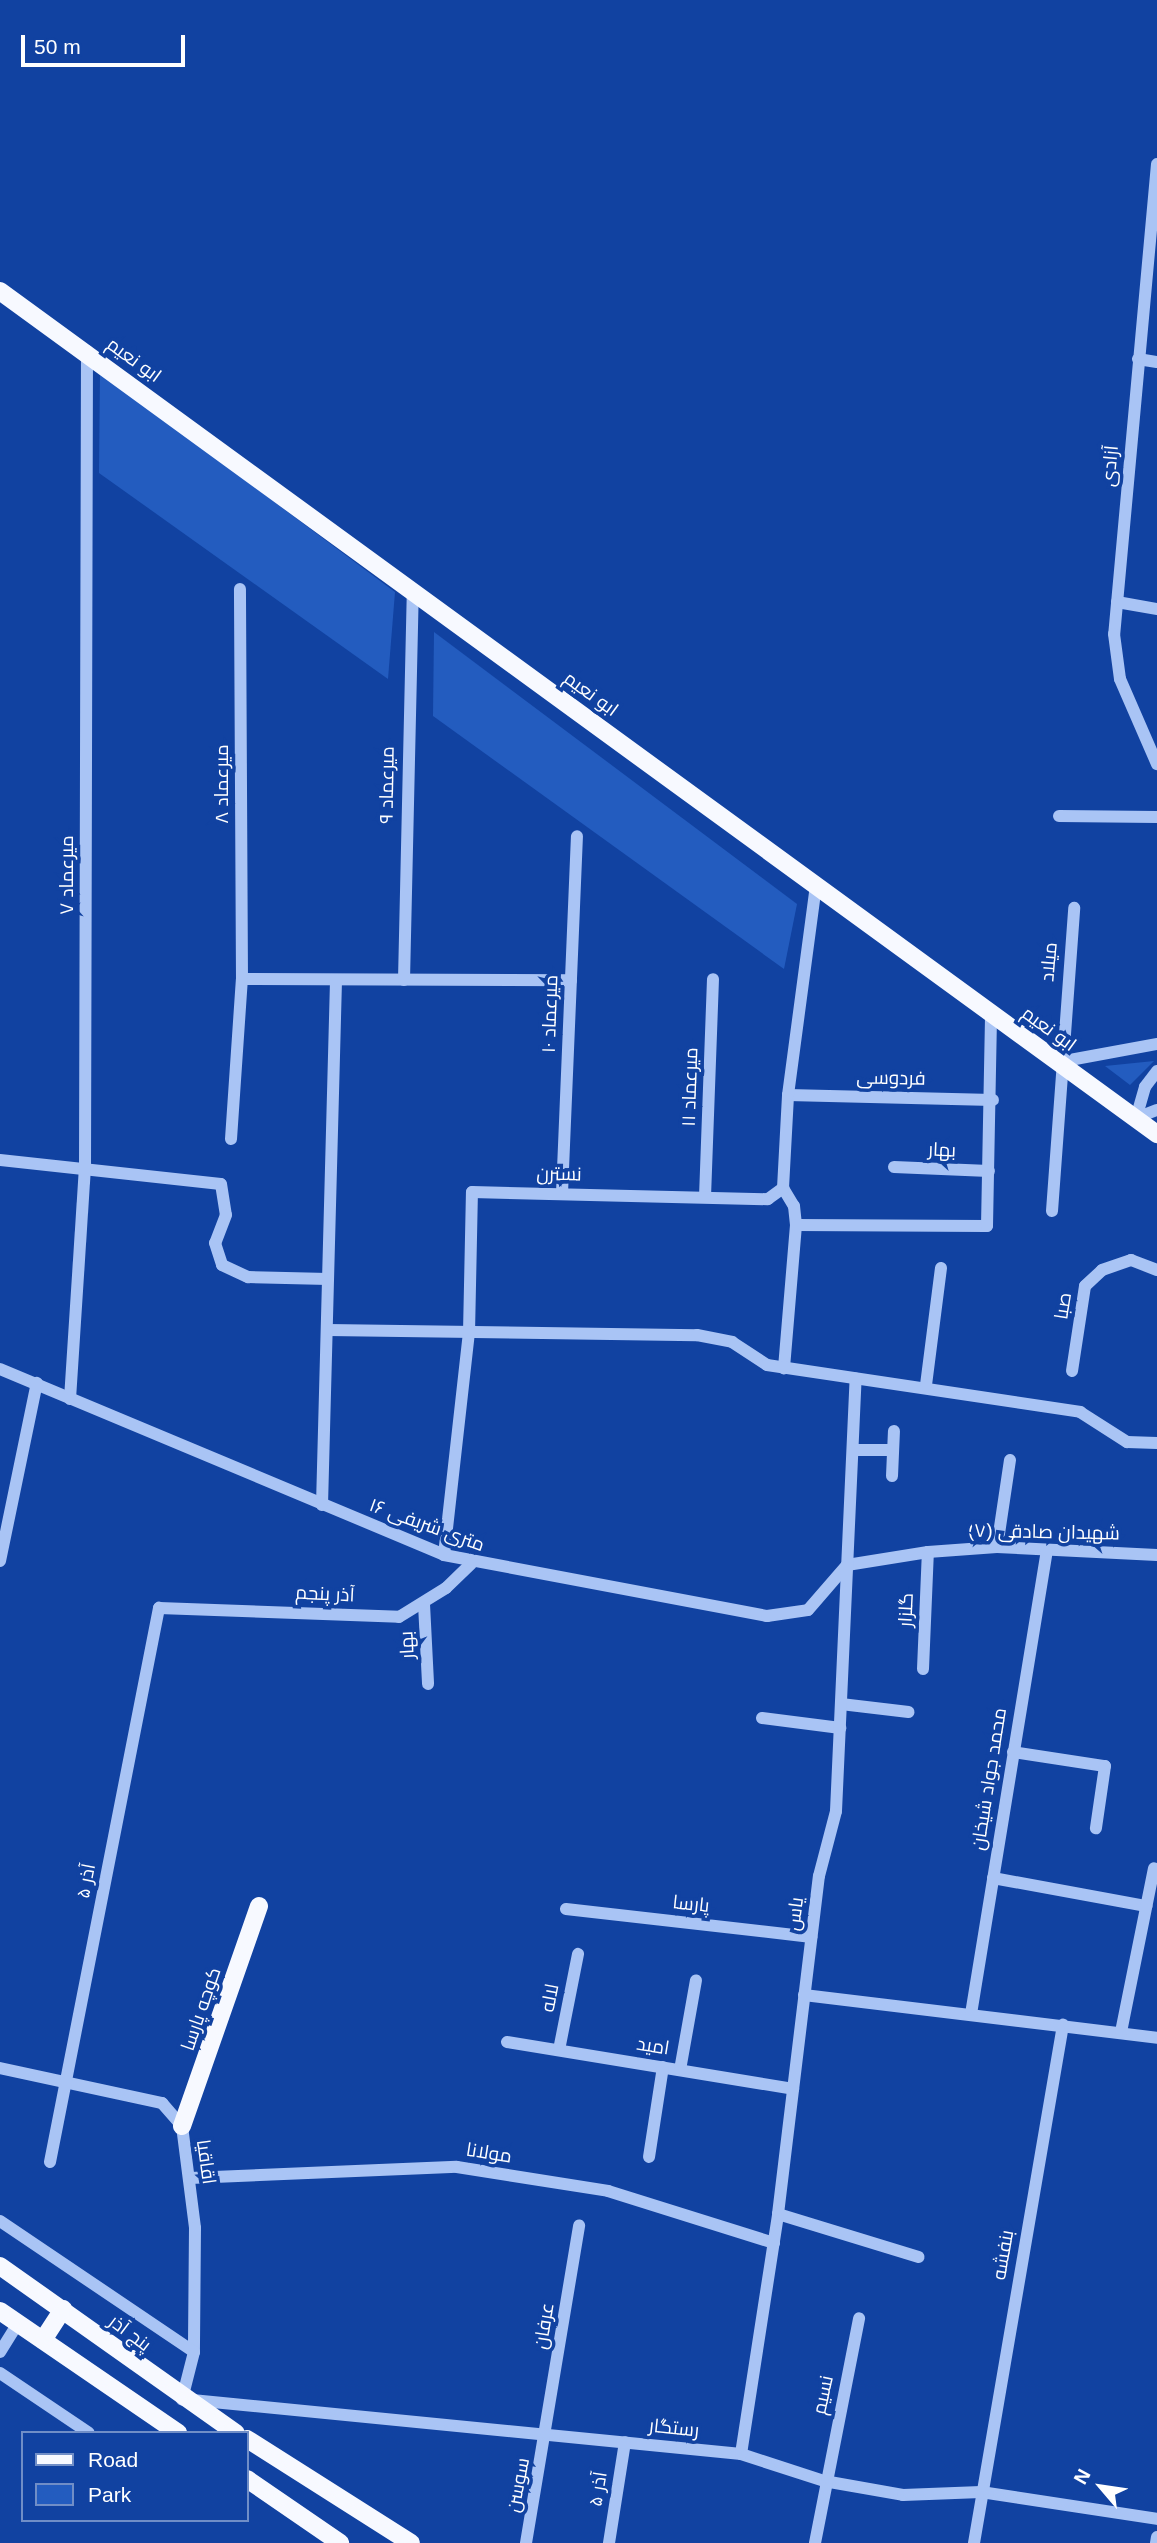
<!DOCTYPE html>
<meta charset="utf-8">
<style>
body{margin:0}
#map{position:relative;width:1157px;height:2543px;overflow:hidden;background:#1142a1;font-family:Arial,Cairo,sans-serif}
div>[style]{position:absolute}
.green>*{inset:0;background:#235cbf}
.minor>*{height:12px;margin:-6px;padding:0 6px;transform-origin:6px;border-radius:6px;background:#a9c4f5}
.major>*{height:18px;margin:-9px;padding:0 9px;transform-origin:9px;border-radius:9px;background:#f7f9ff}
span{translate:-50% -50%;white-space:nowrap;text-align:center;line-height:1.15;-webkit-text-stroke:7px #1142a1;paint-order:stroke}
.street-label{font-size:19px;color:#fff}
.legend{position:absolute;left:21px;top:2431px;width:228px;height:91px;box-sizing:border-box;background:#1142a1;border:2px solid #708ec7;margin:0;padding:9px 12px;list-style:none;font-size:21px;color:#fff}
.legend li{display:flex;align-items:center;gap:14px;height:35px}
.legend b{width:35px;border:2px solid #708ec7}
.north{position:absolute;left:1066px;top:2452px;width:70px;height:70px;-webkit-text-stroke:5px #1142a1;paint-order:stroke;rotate:299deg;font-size:19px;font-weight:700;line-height:28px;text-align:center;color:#fff}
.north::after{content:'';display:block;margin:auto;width:24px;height:32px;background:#fff;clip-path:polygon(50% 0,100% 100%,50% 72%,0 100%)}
.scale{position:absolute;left:21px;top:35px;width:164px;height:32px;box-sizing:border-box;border:4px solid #fff;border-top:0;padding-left:9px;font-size:21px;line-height:24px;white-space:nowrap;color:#fff;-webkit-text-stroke:5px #1142a1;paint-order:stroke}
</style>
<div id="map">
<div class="green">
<i style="clip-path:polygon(100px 372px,395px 592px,388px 679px,99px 473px)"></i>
<i style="clip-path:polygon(434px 632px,797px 904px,784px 969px,433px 716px)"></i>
<i style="clip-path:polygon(1154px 1061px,1130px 1085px,1105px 1066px)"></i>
</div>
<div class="minor">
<i style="left:1157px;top:164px;width:472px;rotate:95.2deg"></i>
<i style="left:1114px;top:634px;width:45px;rotate:82.4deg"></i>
<i style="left:1120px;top:679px;width:93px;rotate:66.5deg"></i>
<i style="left:1138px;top:359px;width:19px;rotate:9deg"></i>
<i style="left:1117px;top:602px;width:41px;rotate:9.9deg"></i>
<i style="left:1059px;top:816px;width:98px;rotate:0.6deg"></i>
<i style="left:242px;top:979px;width:329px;rotate:0.2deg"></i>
<i style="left:404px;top:980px;width:390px;rotate:-88.7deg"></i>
<i style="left:1059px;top:1062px;width:100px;rotate:-10.4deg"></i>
<i style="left:1157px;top:1071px;width:20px;rotate:127deg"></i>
<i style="left:1145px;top:1087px;width:32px;rotate:106deg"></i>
<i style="left:1136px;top:1118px;width:22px;rotate:-21deg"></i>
<i style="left:788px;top:1095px;width:205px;rotate:1.4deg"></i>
<i style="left:231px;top:1139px;width:160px;rotate:-86.1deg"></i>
<i style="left:242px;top:979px;width:390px;rotate:-90.3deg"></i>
<i style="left:0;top:1160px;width:222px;rotate:6.2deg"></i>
<i style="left:221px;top:1184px;width:31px;rotate:81deg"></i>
<i style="left:226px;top:1215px;width:30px;rotate:111deg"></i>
<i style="left:215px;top:1243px;width:23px;rotate:72deg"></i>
<i style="left:222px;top:1265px;width:29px;rotate:25deg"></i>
<i style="left:248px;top:1277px;width:80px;rotate:1.4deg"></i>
<i style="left:894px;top:1167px;width:95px;rotate:2.4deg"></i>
<i style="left:783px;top:1188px;width:21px;rotate:59deg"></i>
<i style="left:794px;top:1206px;width:19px;rotate:84deg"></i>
<i style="left:796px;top:1225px;width:144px;rotate:94.8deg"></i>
<i style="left:562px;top:1193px;width:357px;rotate:-87.6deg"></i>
<i style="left:705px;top:1197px;width:218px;rotate:-87.9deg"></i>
<i style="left:1052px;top:1211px;width:304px;rotate:-85.8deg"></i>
<i style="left:796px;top:1225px;width:191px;rotate:0.3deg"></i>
<i style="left:987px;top:1226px;width:213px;rotate:-88.9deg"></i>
<i style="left:328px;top:1330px;width:369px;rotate:0.8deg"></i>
<i style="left:697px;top:1335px;width:36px;rotate:11deg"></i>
<i style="left:732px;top:1342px;width:42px;rotate:33.3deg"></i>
<i style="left:767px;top:1365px;width:317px;rotate:8.5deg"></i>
<i style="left:1080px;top:1412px;width:56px;rotate:32.6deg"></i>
<i style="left:1127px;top:1442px;width:30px;rotate:2deg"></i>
<i style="left:0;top:1369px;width:481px;rotate:22.7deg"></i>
<i style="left:444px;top:1555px;width:329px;rotate:10.7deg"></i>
<i style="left:767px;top:1616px;width:41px;rotate:-8.3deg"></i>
<i style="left:808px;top:1610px;width:60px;rotate:-49.1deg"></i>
<i style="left:847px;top:1565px;width:82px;rotate:-9.1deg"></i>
<i style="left:928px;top:1552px;width:69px;rotate:-4.1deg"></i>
<i style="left:997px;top:1547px;width:160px;rotate:2.9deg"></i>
<i style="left:1072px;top:1371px;width:86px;rotate:-81.3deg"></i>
<i style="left:1085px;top:1286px;width:23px;rotate:-43deg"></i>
<i style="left:1102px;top:1270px;width:31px;rotate:-19deg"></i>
<i style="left:1131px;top:1260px;width:28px;rotate:21deg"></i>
<i style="left:926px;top:1385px;width:118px;rotate:-82.7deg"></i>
<i style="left:70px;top:1399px;width:230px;rotate:-86.3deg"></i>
<i style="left:85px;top:1169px;width:818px;rotate:-89.86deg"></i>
<i style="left:855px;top:1450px;width:38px"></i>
<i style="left:892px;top:1476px;width:45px;rotate:-87.5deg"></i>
<i style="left:322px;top:1505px;width:525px;rotate:-88.47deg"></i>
<i style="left:997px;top:1547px;width:88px;rotate:-81.5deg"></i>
<i style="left:444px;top:1555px;width:223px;rotate:-83.6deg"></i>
<i style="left:469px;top:1333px;width:141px;rotate:-88.8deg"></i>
<i style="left:472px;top:1192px;width:296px;rotate:1.4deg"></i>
<i style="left:768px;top:1199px;width:19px;rotate:-36deg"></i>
<i style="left:783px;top:1188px;width:93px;rotate:-86.9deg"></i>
<i style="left:788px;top:1095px;width:212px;rotate:-82.4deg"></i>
<i style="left:0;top:1561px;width:182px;rotate:-78.3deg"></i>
<i style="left:424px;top:1604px;width:80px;rotate:87.1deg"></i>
<i style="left:923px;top:1669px;width:117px;rotate:-87.6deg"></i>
<i style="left:841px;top:1704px;width:68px;rotate:6.7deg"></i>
<i style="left:762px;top:1718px;width:79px;rotate:7.3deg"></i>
<i style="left:1013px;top:1752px;width:93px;rotate:8.7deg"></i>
<i style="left:1105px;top:1766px;width:63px;rotate:98.3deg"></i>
<i style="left:993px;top:1878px;width:156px;rotate:10.4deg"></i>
<i style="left:566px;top:1909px;width:247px;rotate:6.5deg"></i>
<i style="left:804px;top:1995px;width:356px;rotate:6.9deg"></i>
<i style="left:971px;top:2014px;width:470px;rotate:-80.7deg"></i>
<i style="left:1121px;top:2032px;width:167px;rotate:-78.6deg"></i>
<i style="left:507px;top:2042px;width:290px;rotate:9.3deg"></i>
<i style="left:559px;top:2050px;width:98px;rotate:-78.8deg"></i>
<i style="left:0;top:2068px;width:166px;rotate:12.2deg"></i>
<i style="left:162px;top:2103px;width:30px;rotate:49deg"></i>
<i style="left:182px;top:2126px;width:103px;rotate:82.7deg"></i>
<i style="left:195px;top:2228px;width:124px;rotate:90.5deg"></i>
<i style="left:194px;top:2352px;width:49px;rotate:104.3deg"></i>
<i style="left:182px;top:2399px;width:562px;rotate:5.62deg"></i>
<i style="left:741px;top:2454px;width:87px;rotate:18deg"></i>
<i style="left:824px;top:2481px;width:80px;rotate:10deg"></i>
<i style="left:903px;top:2495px;width:78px;rotate:-2.2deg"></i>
<i style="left:981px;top:2492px;width:178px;rotate:8.7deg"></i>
<i style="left:680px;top:2070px;width:91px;rotate:-79.9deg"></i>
<i style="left:649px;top:2157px;width:91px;rotate:-81.2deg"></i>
<i style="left:50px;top:2162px;width:565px;rotate:-78.87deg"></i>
<i style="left:159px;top:1608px;width:240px;rotate:2.1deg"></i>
<i style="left:399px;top:1617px;width:55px;rotate:-31.7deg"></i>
<i style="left:446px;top:1588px;width:35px;rotate:-44deg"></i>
<i style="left:190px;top:2178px;width:267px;rotate:-2.4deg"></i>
<i style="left:457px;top:2167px;width:153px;rotate:9deg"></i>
<i style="left:608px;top:2191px;width:174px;rotate:17.4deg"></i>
<i style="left:778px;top:2214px;width:147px;rotate:17deg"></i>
<i style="left:0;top:2221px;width:234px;rotate:34deg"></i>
<i style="left:0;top:2352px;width:34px;rotate:-58deg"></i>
<i style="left:0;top:2373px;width:107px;rotate:34deg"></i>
<i style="left:741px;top:2454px;width:243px;rotate:-81.2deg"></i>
<i style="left:778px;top:2214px;width:340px;rotate:-83.1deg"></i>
<i style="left:819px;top:1876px;width:67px;rotate:-75.3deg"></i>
<i style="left:836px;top:1811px;width:433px;rotate:-87.4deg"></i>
<i style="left:526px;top:2543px;width:322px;rotate:-80.5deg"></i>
<i style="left:609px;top:2543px;width:102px;rotate:-81deg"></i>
<i style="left:815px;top:2543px;width:229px;rotate:-78.9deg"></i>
<i style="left:974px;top:2543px;width:526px;rotate:-80.25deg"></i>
<i style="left:1156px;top:2543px;width:6px;rotate:-81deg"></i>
</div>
<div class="major">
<i style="left:0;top:291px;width:1432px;rotate:36.08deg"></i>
<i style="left:182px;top:2126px;width:233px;rotate:-70.7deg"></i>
<i style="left:0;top:2266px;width:289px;rotate:35.3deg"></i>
<i style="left:0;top:2311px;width:216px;rotate:34.4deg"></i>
<i style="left:43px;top:2340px;width:37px;rotate:-57deg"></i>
<i style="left:247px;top:2439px;width:194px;rotate:32.4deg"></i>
<i style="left:247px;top:2479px;width:113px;rotate:34.5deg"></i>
</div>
<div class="street-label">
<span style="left:134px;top:360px;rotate:36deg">ابو نعیم</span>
<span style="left:1110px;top:466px;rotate:-85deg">آزادی</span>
<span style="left:591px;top:694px;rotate:36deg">ابو نعیم</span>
<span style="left:222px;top:784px;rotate:-90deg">میرعماد ۸</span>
<span style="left:387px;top:785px;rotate:-89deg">میرعماد ۹</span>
<span style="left:67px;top:875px;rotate:-90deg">میرعماد ۷</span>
<span style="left:1049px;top:962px;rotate:-85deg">میلاد</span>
<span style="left:550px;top:1014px;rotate:-88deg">میرعماد ۱۰</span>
<span style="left:1049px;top:1029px;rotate:36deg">ابو نعیم</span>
<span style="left:891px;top:1078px;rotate:1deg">فردوسی</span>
<span style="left:690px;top:1087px;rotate:-88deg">میرعماد ۱۱</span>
<span style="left:942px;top:1150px;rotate:2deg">بهار</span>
<span style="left:559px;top:1174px;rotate:1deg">نسترن</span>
<span style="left:1063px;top:1306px;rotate:-81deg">صبا</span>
<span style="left:427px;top:1525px;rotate:20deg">۱۶ متری شریفی</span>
<span style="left:1044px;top:1532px;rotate:1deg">شهیدان صادقی (۷)</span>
<span style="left:325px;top:1594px;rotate:3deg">آذر پنجم</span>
<span style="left:906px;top:1610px;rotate:-87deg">گلزار</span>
<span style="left:407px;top:1645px;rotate:-93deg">بهار</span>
<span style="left:989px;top:1779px;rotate:-81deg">محمد جواد شیخان</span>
<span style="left:86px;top:1881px;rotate:-79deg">آذر ۵</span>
<span style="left:691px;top:1904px;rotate:6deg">پارسا</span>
<span style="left:795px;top:1914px;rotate:-83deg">یاس</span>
<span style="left:550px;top:1998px;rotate:-79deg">لاله</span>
<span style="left:201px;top:2009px;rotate:-71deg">کوچه پارسا</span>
<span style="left:653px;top:2046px;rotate:9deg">امید</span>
<span style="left:489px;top:2153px;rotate:9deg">مولانا</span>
<span style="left:206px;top:2162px;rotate:82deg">اقاقیا</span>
<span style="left:1003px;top:2255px;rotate:-80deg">بنفشه</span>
<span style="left:544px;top:2326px;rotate:-81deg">عرفان</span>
<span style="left:130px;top:2333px;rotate:37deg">پنج آذر</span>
<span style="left:823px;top:2395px;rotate:-78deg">نسیم</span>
<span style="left:674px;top:2428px;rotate:6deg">رستگار</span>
<span style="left:518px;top:2485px;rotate:-79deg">سوسن</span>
<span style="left:598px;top:2489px;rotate:-81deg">آذر ۵</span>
</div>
<ul class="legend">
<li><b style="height:9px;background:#f7f9ff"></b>Road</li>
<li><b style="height:19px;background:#235cbf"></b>Park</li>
</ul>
<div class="north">N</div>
<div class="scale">50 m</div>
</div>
